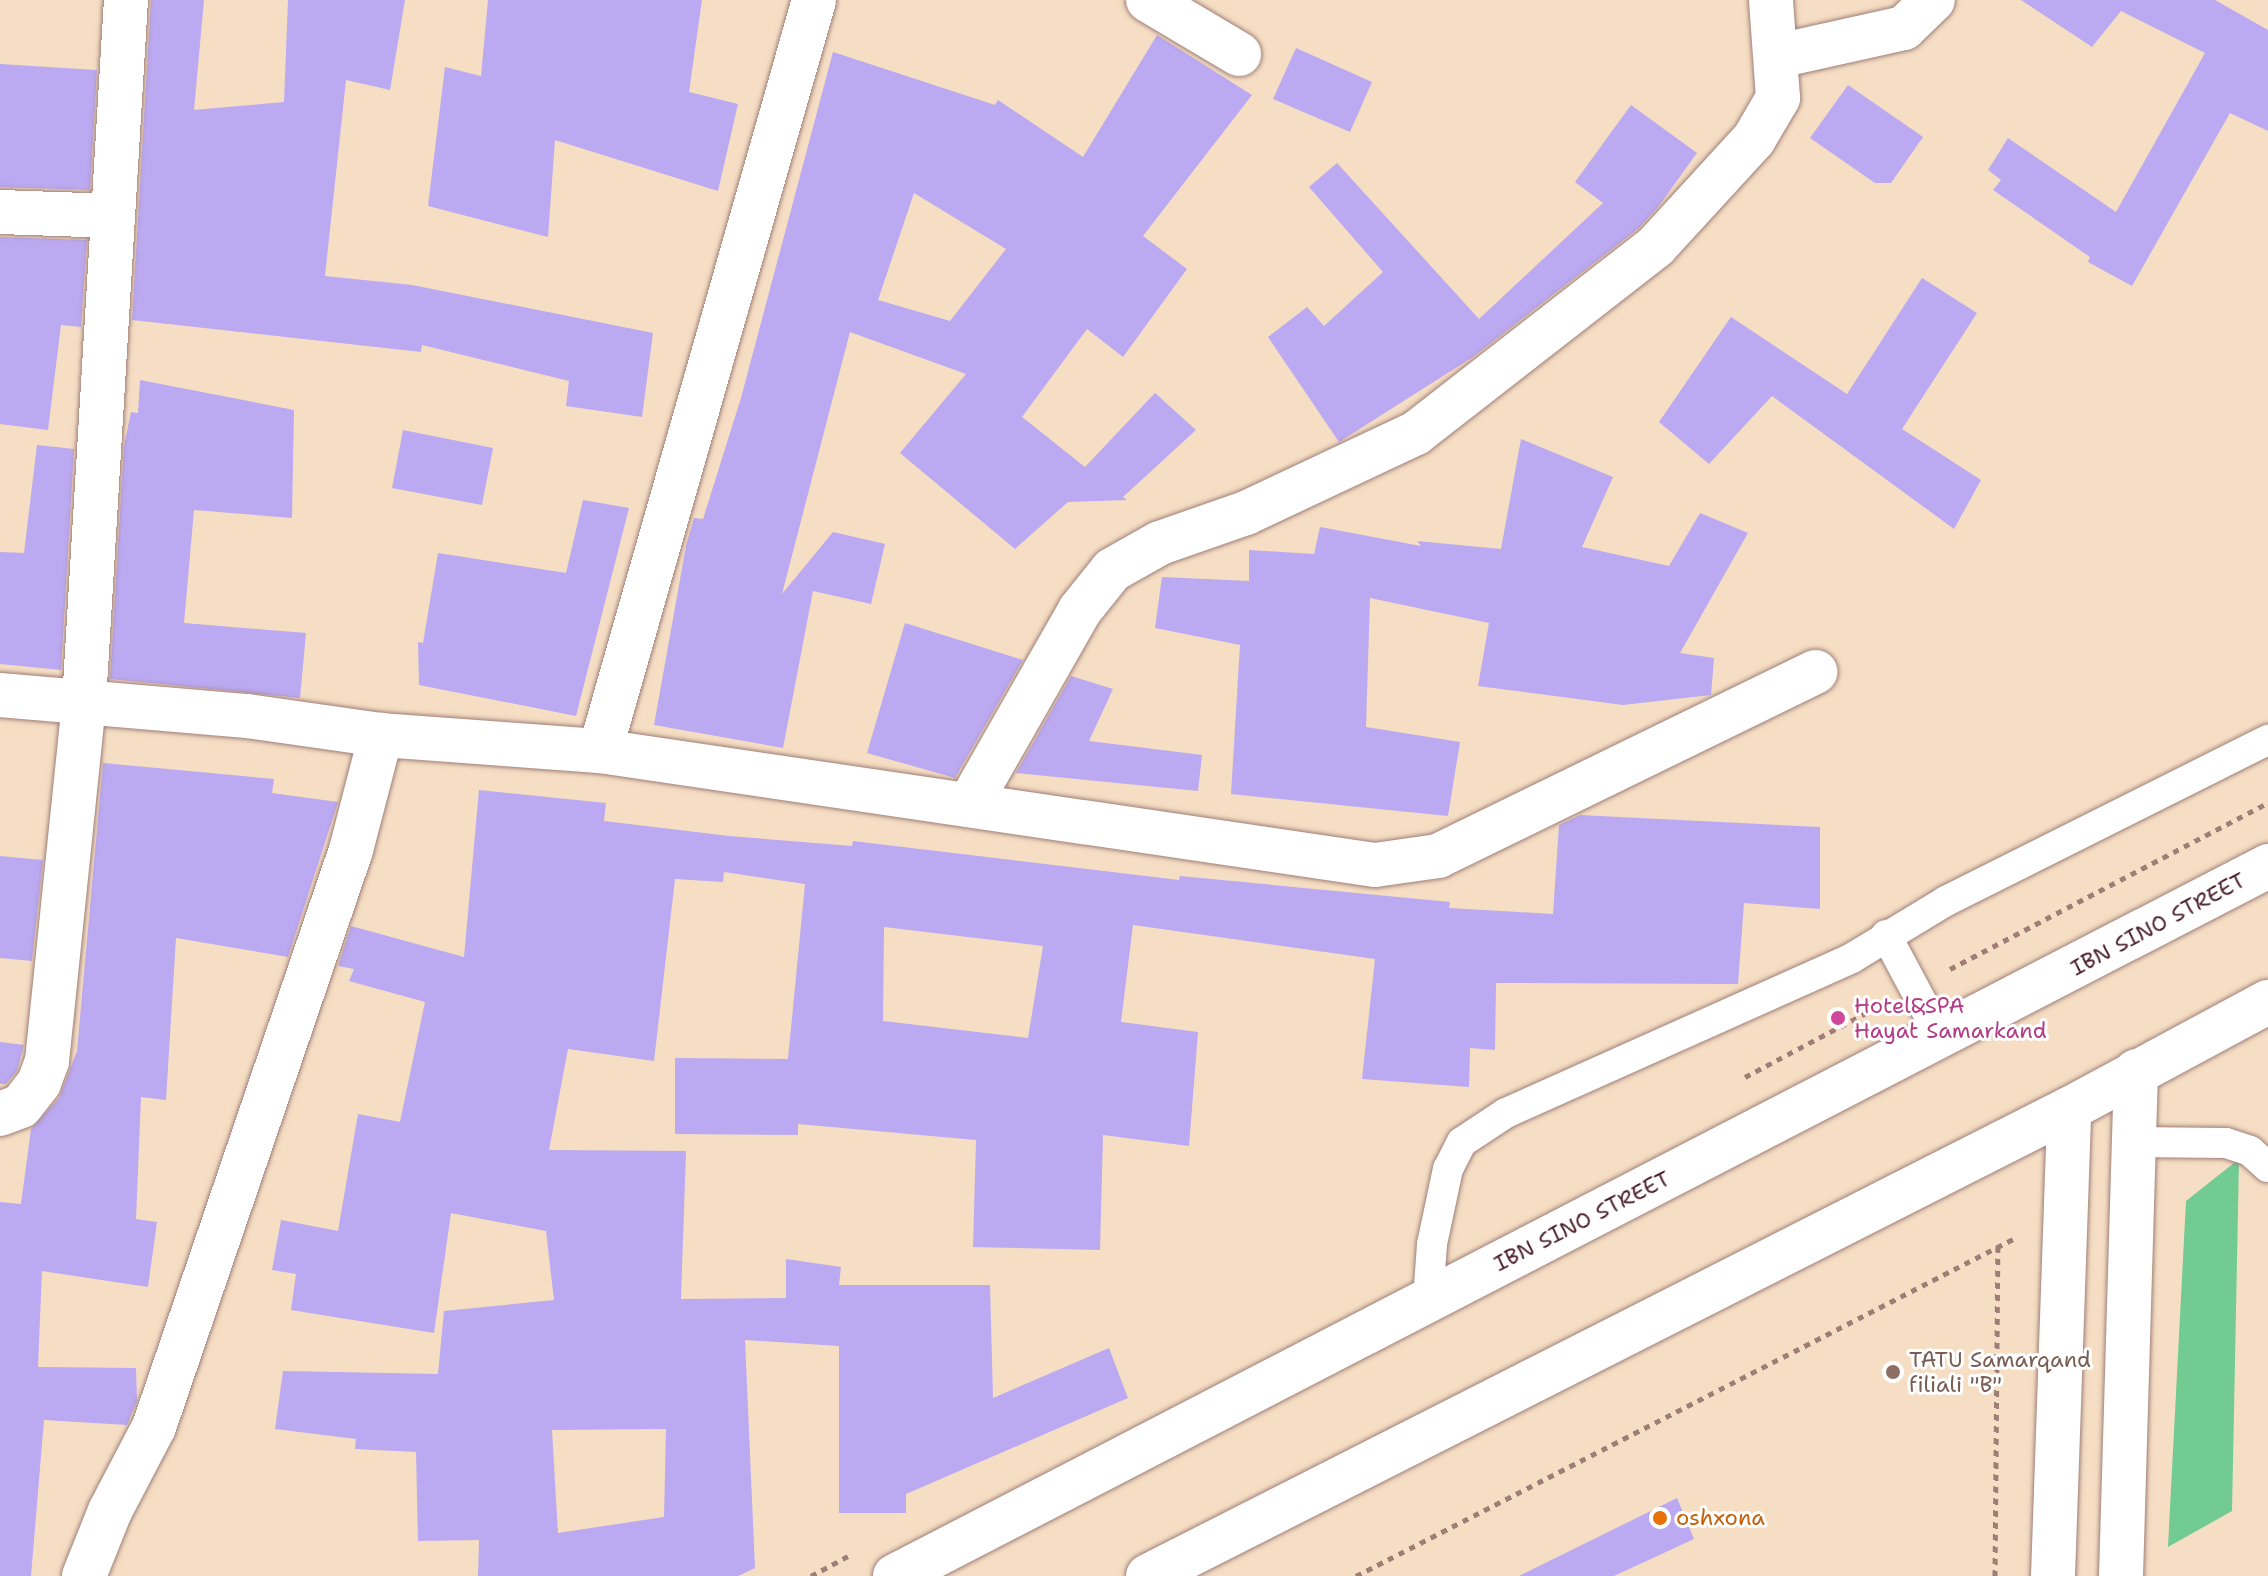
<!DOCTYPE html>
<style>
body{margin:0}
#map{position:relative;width:2268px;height:1576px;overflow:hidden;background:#f5dec4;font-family:"Shantell Sans",sans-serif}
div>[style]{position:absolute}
.green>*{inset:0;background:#71cb93}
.building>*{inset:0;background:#bba9f1}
.path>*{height:5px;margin-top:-2.5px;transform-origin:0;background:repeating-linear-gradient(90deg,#a07e78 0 6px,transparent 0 12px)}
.roads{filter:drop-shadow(0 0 2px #a07e78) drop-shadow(0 0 2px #a07e78)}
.service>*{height:30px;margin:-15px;padding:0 15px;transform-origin:15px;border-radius:15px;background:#fff}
.minor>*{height:44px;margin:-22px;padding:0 22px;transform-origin:22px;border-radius:22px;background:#fff}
.primary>*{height:44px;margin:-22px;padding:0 22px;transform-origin:22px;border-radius:22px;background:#fff}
.dots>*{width:22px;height:22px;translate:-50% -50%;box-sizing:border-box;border:4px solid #fff;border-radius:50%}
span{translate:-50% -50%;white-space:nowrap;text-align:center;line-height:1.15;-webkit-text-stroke:6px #fff;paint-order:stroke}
.street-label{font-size:22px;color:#4a1f2b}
.hotel-label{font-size:22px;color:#b23c85}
.left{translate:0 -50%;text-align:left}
.education-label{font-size:22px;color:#785e54}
.food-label{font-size:22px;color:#c56008}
</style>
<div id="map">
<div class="green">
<i style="clip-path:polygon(2239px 1159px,2232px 1511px,2168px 1547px,2186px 1201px)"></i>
</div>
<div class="building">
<i style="clip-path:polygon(151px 0,204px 0,194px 110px,284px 102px,288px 0,405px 0,390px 90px,346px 80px,325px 276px,412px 285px,653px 333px,642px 417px,566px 406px,569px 381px,422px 345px,421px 352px,132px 320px)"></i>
<i style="clip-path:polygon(488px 0,702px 0,689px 92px,738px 104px,718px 191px,555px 140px,548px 237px,428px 206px,445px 67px,481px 76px)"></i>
<i style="clip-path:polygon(2021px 0,2215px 0,2268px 30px,2268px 131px,2230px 113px,2132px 286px,2088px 262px,2090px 257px,1993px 190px,2001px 180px,1988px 170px,2008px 138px,2116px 212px,2205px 53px,2121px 11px,2092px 47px)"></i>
<i style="clip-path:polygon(evenodd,1157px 35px,1252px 95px,1143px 236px,1187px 269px,1123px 357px,1087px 329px,1022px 417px,1085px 467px,1155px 393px,1196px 430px,1123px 497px,1127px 500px,1068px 502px,1015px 549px,900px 453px,966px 374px,850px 332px,782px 594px,833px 532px,885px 544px,871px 604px,813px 591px,783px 748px,654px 725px,686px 546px,694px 518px,703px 519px,741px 398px,833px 52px,995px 105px,998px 100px,1083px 157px,1157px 35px,914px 193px,1006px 249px,950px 321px,878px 300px,914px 193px)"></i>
<i style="clip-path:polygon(1296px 48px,1372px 82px,1350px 132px,1273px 99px)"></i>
<i style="clip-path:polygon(0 64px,97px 70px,90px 190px,0 187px)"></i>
<i style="clip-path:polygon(1848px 85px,1923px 137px,1891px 183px,1875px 183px,1810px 138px)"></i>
<i style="clip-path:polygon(1631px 105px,1697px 153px,1658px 207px,1639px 228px,1473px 357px,1339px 442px,1268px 337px,1307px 307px,1324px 326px,1383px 272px,1309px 187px,1337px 163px,1479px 319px,1603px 203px,1575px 182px)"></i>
<i style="clip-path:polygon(0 237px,87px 240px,81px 327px,61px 325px,48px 430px,0 424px)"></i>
<i style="clip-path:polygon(1922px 278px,1977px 313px,1902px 429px,1981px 480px,1954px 529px,1772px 396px,1709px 464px,1659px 422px,1731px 317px,1847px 394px)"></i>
<i style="clip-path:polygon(140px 380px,294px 410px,292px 518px,194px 510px,184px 623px,306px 633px,300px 698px,110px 679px,124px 446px,131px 412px,138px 413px)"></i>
<i style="clip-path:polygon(403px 430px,493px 448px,482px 505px,392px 488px)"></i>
<i style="clip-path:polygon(1521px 439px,1613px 477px,1582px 547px,1669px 566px,1700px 513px,1748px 533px,1680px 653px,1714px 658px,1711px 695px,1623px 705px,1478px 686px,1489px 623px,1370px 598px,1366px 727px,1460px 742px,1448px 816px,1231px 794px,1240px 645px,1155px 628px,1162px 577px,1249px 581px,1249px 550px,1314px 554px,1320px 527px,1421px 546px,1417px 541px,1501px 549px)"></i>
<i style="clip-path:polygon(37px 445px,74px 449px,61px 670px,0 664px,0 552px,24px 553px)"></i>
<i style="clip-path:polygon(583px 500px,629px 508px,576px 716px,419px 685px,418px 642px,423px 643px,438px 553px,566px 573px)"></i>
<i style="clip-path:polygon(905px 623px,1023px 660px,955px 778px,867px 753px)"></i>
<i style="clip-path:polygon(1071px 676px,1113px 689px,1089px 741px,1202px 755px,1198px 791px,1016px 773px)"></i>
<i style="clip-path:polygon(103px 763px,274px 779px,272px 793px,338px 802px,288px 957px,176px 938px,166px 1100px,141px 1097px,136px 1219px,157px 1222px,148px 1287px,42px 1271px,38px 1367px,136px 1368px,137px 1401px,127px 1425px,44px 1420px,31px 1576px,0 1576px,0 1202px,21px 1204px,31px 1129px,59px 1098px,77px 1051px)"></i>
<i style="clip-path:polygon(evenodd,479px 790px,606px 803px,604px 821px,729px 836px,852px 846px,853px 841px,1179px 880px,1180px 876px,1450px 902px,1449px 908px,1553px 914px,1559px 825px,1580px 815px,1820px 827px,1820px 909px,1744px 903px,1738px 984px,1496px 983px,1495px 1050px,1470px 1048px,1469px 1087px,1362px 1079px,1375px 959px,1133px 925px,1121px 1022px,1198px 1032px,1189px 1146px,1103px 1135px,1100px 1250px,973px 1247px,976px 1140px,798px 1124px,798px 1135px,675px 1134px,675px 1058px,788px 1059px,805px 884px,724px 872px,723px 882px,675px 879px,654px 1061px,568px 1049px,549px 1150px,686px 1151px,681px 1299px,786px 1298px,786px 1259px,841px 1267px,839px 1285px,990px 1285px,993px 1398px,1109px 1348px,1128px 1398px,906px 1494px,906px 1513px,839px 1513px,839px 1346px,745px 1340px,755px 1568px,738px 1576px,478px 1576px,479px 1540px,418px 1541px,416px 1452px,355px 1449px,356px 1439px,275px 1429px,283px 1371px,438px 1374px,444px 1311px,554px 1300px,546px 1231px,451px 1213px,434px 1333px,291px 1310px,296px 1274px,272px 1270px,281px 1220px,338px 1231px,358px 1114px,400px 1122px,425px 1002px,349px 981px,354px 969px,338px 966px,351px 926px,464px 957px,479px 790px,884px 927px,1043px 946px,1028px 1038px,883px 1021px,884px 927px,479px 790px,666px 1429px,664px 1517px,558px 1533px,552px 1430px,666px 1429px)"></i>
<i style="clip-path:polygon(0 856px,43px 860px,32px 961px,0 958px)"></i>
<i style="clip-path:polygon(0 1042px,24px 1045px,17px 1071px,6px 1084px,0 1084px)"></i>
<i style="clip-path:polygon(1677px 1498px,1694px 1539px,1614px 1576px,1519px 1576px)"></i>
</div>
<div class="path">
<i style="left:1950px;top:969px;width:359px;rotate:-27.6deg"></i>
<i style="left:1745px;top:1077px;width:149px;rotate:-27.9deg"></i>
<i style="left:811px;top:1576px;width:44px;rotate:-28.3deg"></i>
<i style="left:1356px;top:1576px;width:743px;rotate:-27.15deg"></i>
<i style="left:1995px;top:1576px;width:330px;rotate:-89.5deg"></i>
</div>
<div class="roads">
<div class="service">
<i style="left:1886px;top:935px;width:117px;rotate:61.9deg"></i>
<i style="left:2134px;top:1142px;width:92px;rotate:0.6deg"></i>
<i style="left:2226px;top:1143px;width:25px;rotate:18deg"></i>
<i style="left:2250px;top:1151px;width:24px;rotate:42deg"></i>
<i style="left:1428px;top:1300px;width:56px;rotate:-85.9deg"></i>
<i style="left:1432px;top:1244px;width:77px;rotate:-78deg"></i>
<i style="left:1448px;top:1169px;width:30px;rotate:-63deg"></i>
<i style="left:1462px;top:1142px;width:53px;rotate:-33.4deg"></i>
<i style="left:1506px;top:1113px;width:379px;rotate:-24.1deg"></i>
<i style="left:1852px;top:958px;width:110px;rotate:-31.2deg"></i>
<i style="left:1946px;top:901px;width:360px;rotate:-26.6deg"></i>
</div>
<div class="minor">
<i style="left:1148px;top:0;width:106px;rotate:30.7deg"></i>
<i style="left:1778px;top:56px;width:129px;rotate:-12.5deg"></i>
<i style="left:1904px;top:28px;width:40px;rotate:-44deg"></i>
<i style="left:0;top:212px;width:112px;rotate:2deg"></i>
<i style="left:0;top:695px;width:248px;rotate:4.9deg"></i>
<i style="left:247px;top:716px;width:135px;rotate:8.1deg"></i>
<i style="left:381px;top:735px;width:220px;rotate:4.2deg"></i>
<i style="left:600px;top:751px;width:783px;rotate:8.37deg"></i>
<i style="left:1375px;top:865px;width:64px;rotate:-8.1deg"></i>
<i style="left:1438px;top:856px;width:420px;rotate:-26deg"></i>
<i style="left:600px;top:751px;width:781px;rotate:-74.09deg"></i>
<i style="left:970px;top:803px;width:222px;rotate:-60.3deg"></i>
<i style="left:1080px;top:610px;width:51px;rotate:-51.3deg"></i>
<i style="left:1112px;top:570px;width:55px;rotate:-29.4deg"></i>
<i style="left:1160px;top:543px;width:91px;rotate:-19.2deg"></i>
<i style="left:1246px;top:513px;width:188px;rotate:-25.2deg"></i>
<i style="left:1416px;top:433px;width:304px;rotate:-37.9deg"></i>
<i style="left:1656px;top:246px;width:145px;rotate:-47.5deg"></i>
<i style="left:1754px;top:139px;width:48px;rotate:-59.7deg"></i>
<i style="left:1778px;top:98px;width:98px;rotate:-94.1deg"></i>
<i style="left:0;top:1114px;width:22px;rotate:-21deg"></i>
<i style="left:21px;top:1106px;width:29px;rotate:-52deg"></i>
<i style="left:39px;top:1083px;width:23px;rotate:-70deg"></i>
<i style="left:47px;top:1061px;width:361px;rotate:-84.1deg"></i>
<i style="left:84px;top:702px;width:703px;rotate:-86.58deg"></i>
<i style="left:84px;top:1576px;width:70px;rotate:-68.2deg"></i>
<i style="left:110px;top:1511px;width:95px;rotate:-62.4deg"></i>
<i style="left:154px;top:1427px;width:610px;rotate:-71.15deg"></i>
<i style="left:351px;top:850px;width:119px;rotate:-75.4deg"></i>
<i style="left:2053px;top:1576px;width:467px;rotate:-88deg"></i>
<i style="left:2121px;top:1576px;width:505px;rotate:-88.3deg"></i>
</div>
<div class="primary">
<i style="left:895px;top:1576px;width:1546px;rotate:-27.34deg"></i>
<i style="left:1148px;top:1576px;width:1033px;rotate:-26.89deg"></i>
<i style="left:2069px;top:1109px;width:226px;rotate:-28.3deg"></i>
</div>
</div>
<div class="dots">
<i style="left:1838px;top:1018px;background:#d1479c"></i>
<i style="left:1893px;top:1372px;background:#8d6e63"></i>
<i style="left:1660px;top:1518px;background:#e8710a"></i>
</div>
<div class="street-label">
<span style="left:2158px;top:924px;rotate:-28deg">IBN SINO STREET</span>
<span style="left:1582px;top:1221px;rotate:-27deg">IBN SINO STREET</span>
</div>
<div class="hotel-label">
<span class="left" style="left:1854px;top:1018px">Hotel&amp;SPA<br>Hayat Samarkand</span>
</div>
<div class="education-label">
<span class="left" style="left:1909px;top:1372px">TATU Samarqand<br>filiali "B"</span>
</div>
<div class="food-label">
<span class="left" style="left:1676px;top:1518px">oshxona</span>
</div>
</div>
